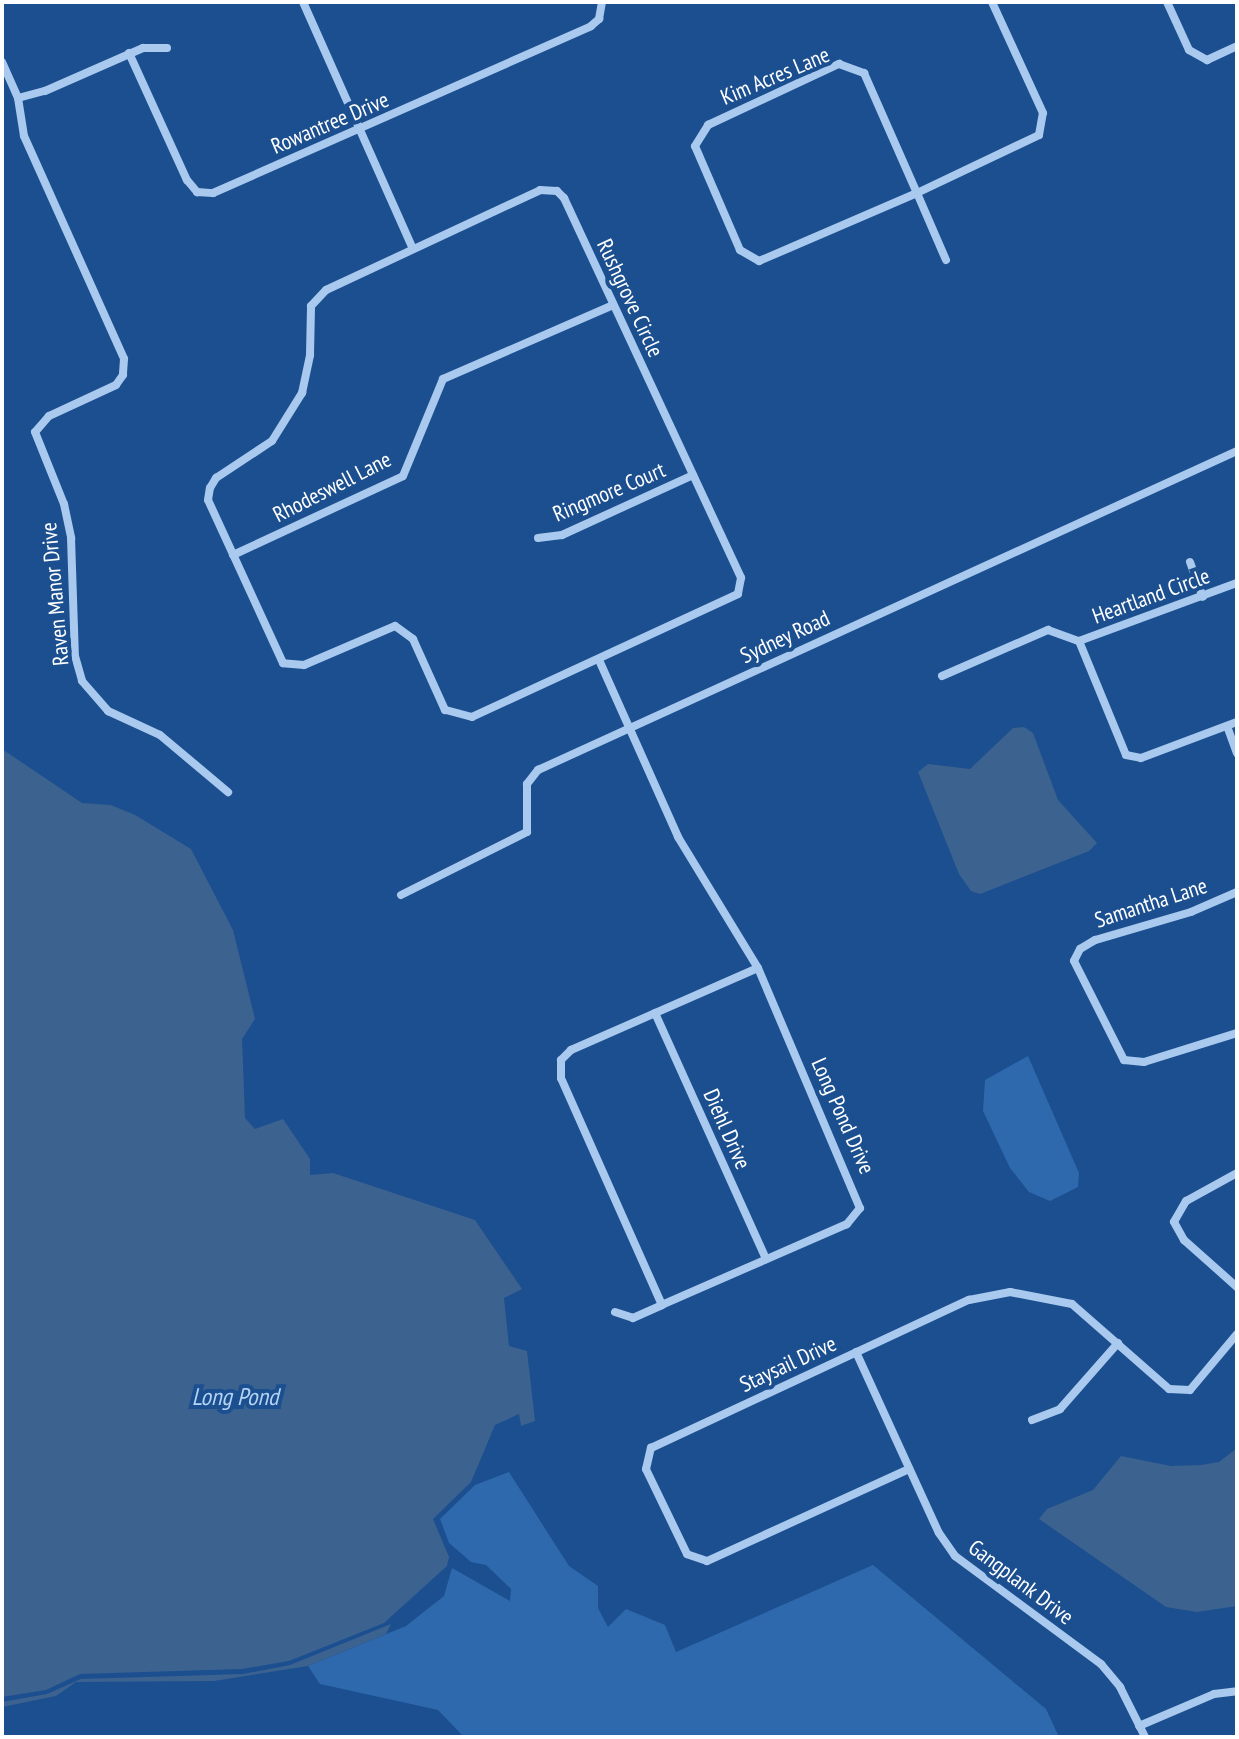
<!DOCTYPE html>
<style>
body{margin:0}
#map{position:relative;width:1239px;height:1739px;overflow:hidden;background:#1b4f8f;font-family:"PT Sans Narrow",sans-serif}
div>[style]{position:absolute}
.green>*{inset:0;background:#2e69ad}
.water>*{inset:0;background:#3c6290}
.street>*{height:8px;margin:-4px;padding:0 4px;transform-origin:4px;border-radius:4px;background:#a9c9ee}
span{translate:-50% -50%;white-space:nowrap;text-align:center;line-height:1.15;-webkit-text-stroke:8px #1b4f8f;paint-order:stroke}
.street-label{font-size:22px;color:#fff}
.water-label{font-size:24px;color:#b5d3f5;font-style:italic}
.frame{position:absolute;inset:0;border:4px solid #fff;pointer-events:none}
</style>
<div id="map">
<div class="green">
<i style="clip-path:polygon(1028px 1056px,1079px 1173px,1078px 1187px,1050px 1201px,1029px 1192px,1010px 1168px,983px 1111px,985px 1080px)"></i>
<i style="clip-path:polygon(509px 1472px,569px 1566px,598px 1586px,598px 1608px,608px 1627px,626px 1609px,665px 1625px,676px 1652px,873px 1565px,1046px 1709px,1059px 1737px,464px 1737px,438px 1710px,320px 1684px,308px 1666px,406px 1626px,444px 1596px,452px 1568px,510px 1601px,511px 1589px,486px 1565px,471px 1562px,449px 1543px,440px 1519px,475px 1485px)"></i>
</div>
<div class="water">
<i style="clip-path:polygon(1024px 727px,1033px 733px,1058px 800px,1097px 843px,1089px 851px,980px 894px,971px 891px,959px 874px,918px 772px,928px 764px,970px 769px,1013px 728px)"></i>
<i style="clip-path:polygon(2px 749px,82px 803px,111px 805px,135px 815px,191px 849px,233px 930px,255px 1019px,242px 1039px,245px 1118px,255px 1129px,283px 1119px,310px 1159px,310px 1175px,333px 1173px,475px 1220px,522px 1289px,504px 1298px,509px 1346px,527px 1351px,535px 1421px,521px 1426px,519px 1414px,495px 1425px,471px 1482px,433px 1519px,449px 1557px,447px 1566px,384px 1623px,289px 1661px,242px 1669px,80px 1674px,46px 1690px,2px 1697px)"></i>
<i style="clip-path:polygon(1237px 1448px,1237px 1606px,1197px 1612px,1166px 1607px,1039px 1519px,1047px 1509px,1093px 1490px,1121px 1456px,1171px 1466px,1201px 1465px,1219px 1462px)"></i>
<i style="clip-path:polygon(391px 1624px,386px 1634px,308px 1666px,214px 1681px,76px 1682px,56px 1696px,2px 1707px,2px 1702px,47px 1694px,81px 1679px,243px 1674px,290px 1665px)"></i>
</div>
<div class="street">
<i style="left:303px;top:2px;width:270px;rotate:66deg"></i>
<i style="left:1167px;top:2px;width:53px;rotate:65.4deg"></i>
<i style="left:1189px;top:50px;width:21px;rotate:29deg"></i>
<i style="left:1207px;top:60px;width:33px;rotate:-25deg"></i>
<i style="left:129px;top:53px;width:140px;rotate:65.5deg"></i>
<i style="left:187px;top:180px;width:16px;rotate:50deg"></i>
<i style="left:197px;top:192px;width:16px;rotate:4deg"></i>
<i style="left:213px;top:193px;width:413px;rotate:-23.8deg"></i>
<i style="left:591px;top:26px;width:11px;rotate:-41deg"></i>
<i style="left:599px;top:19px;width:17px;rotate:-80deg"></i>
<i style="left:2px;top:62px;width:39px;rotate:66deg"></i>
<i style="left:18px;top:98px;width:38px;rotate:81deg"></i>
<i style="left:24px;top:136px;width:244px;rotate:65.8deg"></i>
<i style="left:124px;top:359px;width:16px;rotate:94deg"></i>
<i style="left:123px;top:375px;width:12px;rotate:125deg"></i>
<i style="left:116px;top:385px;width:74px;rotate:155.2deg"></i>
<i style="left:49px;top:416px;width:21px;rotate:131deg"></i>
<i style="left:35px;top:432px;width:78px;rotate:68.1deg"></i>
<i style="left:64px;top:504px;width:35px;rotate:78deg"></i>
<i style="left:71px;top:538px;width:118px;rotate:88.1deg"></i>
<i style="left:75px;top:656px;width:26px;rotate:74deg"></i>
<i style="left:82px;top:681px;width:40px;rotate:49deg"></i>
<i style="left:108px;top:711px;width:57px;rotate:24.8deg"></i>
<i style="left:160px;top:735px;width:89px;rotate:40deg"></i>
<i style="left:839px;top:64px;width:27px;rotate:20deg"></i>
<i style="left:864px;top:73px;width:131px;rotate:66.2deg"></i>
<i style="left:917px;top:193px;width:172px;rotate:156.7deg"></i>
<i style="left:759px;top:261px;width:22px;rotate:-150deg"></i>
<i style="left:740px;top:250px;width:113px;rotate:-113.4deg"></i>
<i style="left:695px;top:146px;width:25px;rotate:-58deg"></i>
<i style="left:708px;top:125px;width:145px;rotate:-25deg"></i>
<i style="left:18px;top:98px;width:28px;rotate:-15deg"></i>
<i style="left:45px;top:91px;width:107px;rotate:-23.7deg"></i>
<i style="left:143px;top:48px;width:24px"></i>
<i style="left:540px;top:190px;width:17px;rotate:3deg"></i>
<i style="left:557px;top:191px;width:10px;rotate:45deg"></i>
<i style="left:564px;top:198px;width:419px;rotate:65deg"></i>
<i style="left:741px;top:578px;width:16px;rotate:101deg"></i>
<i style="left:738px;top:594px;width:293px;rotate:155.2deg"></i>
<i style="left:472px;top:717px;width:28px;rotate:-165deg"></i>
<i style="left:445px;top:710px;width:78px;rotate:-114.3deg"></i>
<i style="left:413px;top:639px;width:22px;rotate:-144deg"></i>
<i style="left:395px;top:626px;width:99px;rotate:156.8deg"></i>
<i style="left:304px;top:665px;width:21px;rotate:-175deg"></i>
<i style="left:283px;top:663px;width:179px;rotate:-114.7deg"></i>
<i style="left:208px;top:500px;width:12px;rotate:-81deg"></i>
<i style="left:210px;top:488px;width:12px;rotate:-59deg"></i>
<i style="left:216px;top:478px;width:67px;rotate:-33.5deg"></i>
<i style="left:272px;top:441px;width:57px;rotate:-58deg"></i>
<i style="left:302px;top:393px;width:39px;rotate:-78deg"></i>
<i style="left:310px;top:355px;width:49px;rotate:-88.8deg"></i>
<i style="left:311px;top:306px;width:22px;rotate:-47deg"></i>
<i style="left:326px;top:290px;width:236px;rotate:-25deg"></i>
<i style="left:946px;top:260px;width:73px;rotate:-113.4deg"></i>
<i style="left:917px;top:193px;width:135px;rotate:-25.4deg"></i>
<i style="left:1039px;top:135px;width:22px;rotate:-80deg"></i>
<i style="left:1043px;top:113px;width:122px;rotate:-114.7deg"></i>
<i style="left:538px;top:538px;width:24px;rotate:-7deg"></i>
<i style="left:562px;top:535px;width:144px;rotate:-24.6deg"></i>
<i style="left:233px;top:555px;width:187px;rotate:-24.9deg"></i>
<i style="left:403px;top:476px;width:105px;rotate:-67.6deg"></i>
<i style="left:443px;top:379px;width:185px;rotate:-23.5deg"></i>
<i style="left:1190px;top:562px;width:37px;rotate:70deg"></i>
<i style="left:1079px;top:641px;width:123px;rotate:67.6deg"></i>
<i style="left:1126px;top:755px;width:15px;rotate:11deg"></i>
<i style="left:1141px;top:758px;width:103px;rotate:-20.6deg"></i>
<i style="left:1079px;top:641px;width:168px;rotate:-20.2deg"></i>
<i style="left:599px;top:660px;width:194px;rotate:65.9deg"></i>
<i style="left:678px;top:837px;width:153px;rotate:58.6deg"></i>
<i style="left:758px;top:968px;width:261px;rotate:67deg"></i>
<i style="left:860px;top:1208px;width:21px;rotate:129deg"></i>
<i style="left:847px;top:1224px;width:202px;rotate:156.4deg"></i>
<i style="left:662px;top:1305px;width:248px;rotate:-114deg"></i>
<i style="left:561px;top:1078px;width:18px;rotate:-90deg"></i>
<i style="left:561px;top:1060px;width:14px;rotate:-45deg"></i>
<i style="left:571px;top:1050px;width:204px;rotate:-23.7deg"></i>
<i style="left:942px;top:676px;width:116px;rotate:-23.5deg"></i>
<i style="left:1048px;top:630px;width:33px;rotate:20deg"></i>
<i style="left:1227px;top:726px;width:29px;rotate:70deg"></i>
<i style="left:1237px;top:892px;width:50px;rotate:156.5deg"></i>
<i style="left:1191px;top:912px;width:100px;rotate:163.7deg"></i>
<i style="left:1095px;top:940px;width:17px;rotate:149deg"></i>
<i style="left:1080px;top:949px;width:13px;rotate:117deg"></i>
<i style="left:1074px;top:961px;width:111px;rotate:63.2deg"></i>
<i style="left:1124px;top:1060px;width:20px;rotate:6deg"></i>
<i style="left:1144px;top:1062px;width:97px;rotate:-17.3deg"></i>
<i style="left:401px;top:895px;width:141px;rotate:-26.6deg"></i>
<i style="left:527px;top:832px;width:48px;rotate:-90deg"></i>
<i style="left:527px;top:784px;width:18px;rotate:-52deg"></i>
<i style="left:538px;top:770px;width:768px;rotate:-24.53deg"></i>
<i style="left:655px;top:1013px;width:270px;rotate:65.7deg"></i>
<i style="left:1237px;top:1173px;width:58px;rotate:151.2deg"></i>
<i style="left:1186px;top:1201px;width:24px;rotate:120deg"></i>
<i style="left:1174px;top:1222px;width:21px;rotate:61deg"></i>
<i style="left:1184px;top:1240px;width:71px;rotate:41.6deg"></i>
<i style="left:615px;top:1312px;width:19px;rotate:18deg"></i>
<i style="left:633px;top:1318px;width:32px;rotate:-24deg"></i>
<i style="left:856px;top:1352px;width:199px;rotate:65.4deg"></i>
<i style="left:939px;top:1533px;width:28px;rotate:55deg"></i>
<i style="left:955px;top:1556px;width:182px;rotate:36.5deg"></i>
<i style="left:1101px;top:1664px;width:30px;rotate:50deg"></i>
<i style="left:1120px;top:1687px;width:56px;rotate:63.4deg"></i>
<i style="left:1032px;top:1420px;width:30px;rotate:-21deg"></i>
<i style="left:1060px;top:1409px;width:88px;rotate:-48.7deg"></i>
<i style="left:909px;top:1469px;width:222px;rotate:155.5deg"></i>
<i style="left:707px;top:1561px;width:21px;rotate:-161deg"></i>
<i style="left:687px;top:1554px;width:94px;rotate:-115.8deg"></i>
<i style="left:646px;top:1469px;width:22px;rotate:-77deg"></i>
<i style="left:651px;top:1448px;width:351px;rotate:-25deg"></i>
<i style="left:969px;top:1300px;width:42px;rotate:-11deg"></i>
<i style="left:1010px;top:1292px;width:63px;rotate:11deg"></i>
<i style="left:1072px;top:1304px;width:129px;rotate:41.2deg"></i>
<i style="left:1169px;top:1389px;width:21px;rotate:3deg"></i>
<i style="left:1190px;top:1390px;width:73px;rotate:-50deg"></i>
<i style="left:1139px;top:1726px;width:82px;rotate:-23.1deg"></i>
<i style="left:1214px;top:1694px;width:23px;rotate:-7deg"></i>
</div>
<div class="street-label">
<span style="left:775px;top:76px;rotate:-23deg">Kim Acres Lane</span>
<span style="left:330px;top:123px;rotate:-23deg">Rowantree Drive</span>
<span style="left:630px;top:298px;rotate:65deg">Rushgrove Circle</span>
<span style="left:332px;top:487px;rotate:-27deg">Rhodeswell Lane</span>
<span style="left:609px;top:492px;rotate:-23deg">Ringmore Court</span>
<span style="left:55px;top:594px;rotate:-95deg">Raven Manor Drive</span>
<span style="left:1151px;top:596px;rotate:-20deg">Heartland Circle</span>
<span style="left:785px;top:637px;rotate:-25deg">Sydney Road</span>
<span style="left:1151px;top:903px;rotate:-18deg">Samantha Lane</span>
<span style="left:843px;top:1116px;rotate:66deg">Long Pond Drive</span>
<span style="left:727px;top:1129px;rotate:66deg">Diehl Drive</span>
<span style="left:788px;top:1364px;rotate:-25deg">Staysail Drive</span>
<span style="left:1021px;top:1582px;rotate:37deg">Gangplank Drive</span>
</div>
<div class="water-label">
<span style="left:235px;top:1397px">Long Pond</span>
</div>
<div class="frame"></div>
</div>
